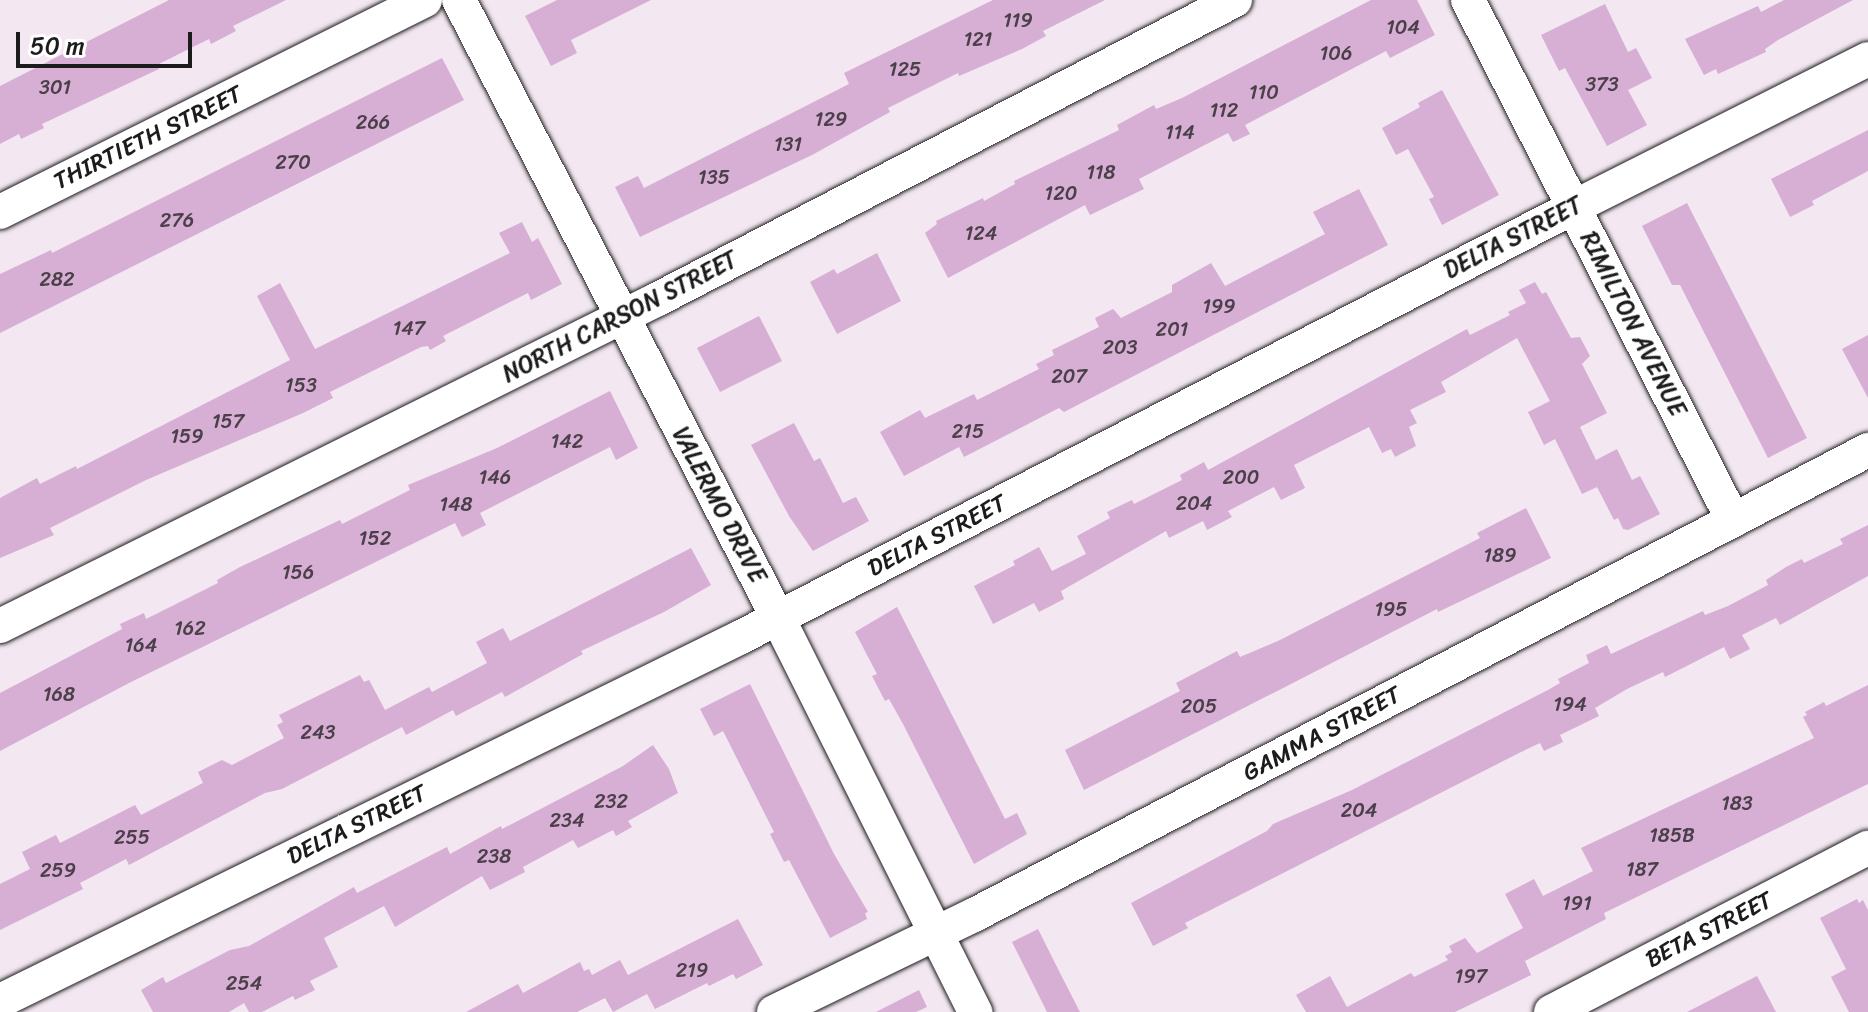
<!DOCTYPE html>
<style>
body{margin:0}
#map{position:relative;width:1868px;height:1012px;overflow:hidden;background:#f3e7f2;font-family:Sriracha,sans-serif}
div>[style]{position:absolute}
.building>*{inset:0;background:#d7aed4}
.roads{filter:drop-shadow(0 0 2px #1c1c1c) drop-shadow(0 0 2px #1c1c1c)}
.minor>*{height:34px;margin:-17px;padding:0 17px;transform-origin:17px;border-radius:17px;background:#fff}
span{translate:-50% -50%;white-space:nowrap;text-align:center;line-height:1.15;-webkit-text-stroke:7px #fff;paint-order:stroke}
.number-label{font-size:20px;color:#4b404a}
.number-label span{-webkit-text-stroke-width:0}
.street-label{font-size:24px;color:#1c1c1c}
.scale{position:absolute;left:16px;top:32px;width:176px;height:36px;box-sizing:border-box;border:4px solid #1c1c1c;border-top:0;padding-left:10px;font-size:24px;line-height:28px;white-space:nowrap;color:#1c1c1c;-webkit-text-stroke:6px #fff;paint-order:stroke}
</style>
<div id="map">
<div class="building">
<i style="clip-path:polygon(169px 0,286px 0,233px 26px,236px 31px,211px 44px,209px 39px,157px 65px,159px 69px,42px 124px,44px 128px,21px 139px,19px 134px,0 144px,0 86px)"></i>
<i style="clip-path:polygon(557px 0,651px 0,571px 40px,577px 53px,551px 66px,525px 16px)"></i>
<i style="clip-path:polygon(993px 0,1105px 0,1043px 31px,1046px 36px,1022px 49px,959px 76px,958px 73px,888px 108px,890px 112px,812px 155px,640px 237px,615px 187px,638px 176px,644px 188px,849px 84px,844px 73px)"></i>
<i style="clip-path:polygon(1371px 0,1417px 0,1435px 35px,1390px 58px,1386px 51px,1245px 125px,1250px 134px,1233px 142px,1228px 133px,1139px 179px,1144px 189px,1090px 215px,1085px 205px,948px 278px,925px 233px,937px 224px,936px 221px,983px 198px,984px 201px,1015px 184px,1014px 181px,1119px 130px,1117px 125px,1154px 105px,1156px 109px,1182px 98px)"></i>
<i style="clip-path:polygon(1784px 0,1853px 0,1778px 40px,1765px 49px,1766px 52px,1718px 74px,1716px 69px,1704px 75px,1685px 39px,1758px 6px,1761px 12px)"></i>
<i style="clip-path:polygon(1605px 4px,1628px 52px,1636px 48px,1652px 78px,1628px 90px,1647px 125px,1607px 146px,1565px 68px,1559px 71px,1541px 35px)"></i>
<i style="clip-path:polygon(442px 58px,464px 100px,0 333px,0 274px,51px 250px,52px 253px)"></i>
<i style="clip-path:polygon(1442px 90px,1499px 195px,1442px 225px,1429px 199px,1434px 197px,1408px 149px,1396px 155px,1382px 128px,1420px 107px,1418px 103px)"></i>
<i style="clip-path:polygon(1868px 130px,1868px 171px,1812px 201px,1814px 205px,1790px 217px,1771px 179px)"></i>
<i style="clip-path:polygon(1359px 189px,1388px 245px,1064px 412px,1059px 408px,964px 457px,959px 447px,904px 476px,880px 432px,920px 410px,925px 418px,974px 394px,977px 400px,1039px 369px,1036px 364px,1054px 355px,1052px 350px,1099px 327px,1095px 318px,1113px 309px,1121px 318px,1172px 292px,1172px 285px,1211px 263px,1225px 286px,1325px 234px,1313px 212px)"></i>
<i style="clip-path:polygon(1687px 203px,1807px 438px,1768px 458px,1680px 285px,1672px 285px,1642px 226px)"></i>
<i style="clip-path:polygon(522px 222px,532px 242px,538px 238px,562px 284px,531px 300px,528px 293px,443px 336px,446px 341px,430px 350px,428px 346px,421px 347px,330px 392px,333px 398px,303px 413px,146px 480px,50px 528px,54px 535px,0 558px,0 498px,37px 478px,40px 484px,76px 466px,77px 469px,290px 360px,257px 296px,280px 283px,315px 349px,510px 253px,499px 233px)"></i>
<i style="clip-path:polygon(877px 253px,901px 301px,837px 334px,810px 282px,834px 269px,837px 274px)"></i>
<i style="clip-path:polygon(1535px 282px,1542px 294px,1546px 292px,1571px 338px,1580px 337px,1590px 356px,1582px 364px,1607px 413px,1580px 427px,1596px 460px,1617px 449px,1632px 480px,1640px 476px,1660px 514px,1628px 530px,1623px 529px,1618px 518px,1614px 520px,1597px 487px,1582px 494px,1555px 439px,1544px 445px,1528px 412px,1550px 401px,1517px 338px,1441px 382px,1446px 392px,1410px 410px,1417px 423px,1409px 427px,1416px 446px,1395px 457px,1391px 449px,1382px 453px,1369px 427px,1294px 465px,1305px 488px,1281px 500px,1274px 487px,1228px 511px,1232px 517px,1207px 530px,1203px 521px,1169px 538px,1166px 531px,1061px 591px,1064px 599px,1039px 612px,1034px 603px,993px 624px,974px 586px,1015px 565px,1013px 561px,1039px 547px,1052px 571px,1086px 554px,1077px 536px,1110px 518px,1107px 512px,1132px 500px,1134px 504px,1182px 480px,1180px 475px,1204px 462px,1208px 470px,1467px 329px,1470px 335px,1510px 315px,1508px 312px,1526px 303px,1519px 290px)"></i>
<i style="clip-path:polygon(759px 316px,782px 361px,720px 392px,697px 348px)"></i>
<i style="clip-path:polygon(1868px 335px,1868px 398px,1842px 349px)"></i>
<i style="clip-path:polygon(610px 391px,638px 448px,616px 460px,610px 447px,480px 513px,486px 525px,462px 537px,455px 523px,131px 682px,0 751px,0 693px,122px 629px,120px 624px,144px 613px,146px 619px,218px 583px,217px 580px,240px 567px,340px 520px,342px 524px,410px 490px,408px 485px,497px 448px)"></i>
<i style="clip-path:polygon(794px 423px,814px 461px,820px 458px,843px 503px,856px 497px,869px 521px,813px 551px,789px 516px,751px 445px)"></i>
<i style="clip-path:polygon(1526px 508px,1551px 558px,1438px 612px,1437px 609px,1084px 790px,1065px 750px,1180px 691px,1176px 683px,1237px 651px,1240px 657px,1278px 641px,1480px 538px,1477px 533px)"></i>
<i style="clip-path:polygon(1868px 525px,1868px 576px,1780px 625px,1776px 618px,1742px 635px,1750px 649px,1730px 659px,1724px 647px,1665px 677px,1663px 672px,1627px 689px,1595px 708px,1599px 716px,1560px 735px,1563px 742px,1544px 751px,1540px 743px,1519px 753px,1185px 923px,1188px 928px,1153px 946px,1131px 903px,1267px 831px,1273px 824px,1352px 790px,1548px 690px,1560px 683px,1558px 679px,1589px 663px,1586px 655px,1607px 645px,1611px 654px,1703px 611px,1705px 615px,1728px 606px,1768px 585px,1766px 580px,1786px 567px,1802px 559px,1804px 563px,1843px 544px,1840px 539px)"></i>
<i style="clip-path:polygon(691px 548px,711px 585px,664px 612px,581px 651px,583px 654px,505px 697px,502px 692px,456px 716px,453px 710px,406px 735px,402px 727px,282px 789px,265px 793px,129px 865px,126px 859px,80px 883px,83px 889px,0 930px,0 884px,30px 869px,22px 852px,56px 835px,60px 843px,135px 805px,141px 815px,203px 783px,198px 772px,222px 760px,232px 765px,284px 738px,277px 725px,283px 722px,279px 715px,360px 675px,364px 682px,369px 680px,385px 710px,429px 687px,432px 692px,487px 663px,476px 642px,503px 628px,510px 641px)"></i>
<i style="clip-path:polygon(897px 607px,1005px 819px,1017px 813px,1027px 834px,974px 864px,903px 724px,889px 699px,885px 701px,872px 676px,877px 674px,855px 632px)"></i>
<i style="clip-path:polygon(750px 684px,834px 854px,868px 912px,865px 913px,867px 919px,830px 938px,789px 860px,784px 862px,770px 834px,774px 832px,723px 731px,714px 736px,700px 709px)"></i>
<i style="clip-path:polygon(1868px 685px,1868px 784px,1604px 913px,1606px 919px,1525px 961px,1531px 975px,1455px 1012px,1306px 1012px,1296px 995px,1330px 976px,1347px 1007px,1411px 973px,1414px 977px,1448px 960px,1445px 956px,1452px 952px,1449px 946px,1465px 938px,1477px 953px,1523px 928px,1505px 894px,1534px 879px,1543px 896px,1593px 871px,1581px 848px,1814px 738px,1803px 717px,1807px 715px,1805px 712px,1824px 702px,1826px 706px)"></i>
<i style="clip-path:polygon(653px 745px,669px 769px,678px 793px,628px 821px,632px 827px,616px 836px,613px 830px,578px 848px,573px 840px,523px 867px,525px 872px,490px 890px,482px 876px,395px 927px,384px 906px,324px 938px,338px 967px,310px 981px,315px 990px,295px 1000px,293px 996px,262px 1012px,249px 1012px,244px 1003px,229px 1012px,153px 1012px,141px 990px,163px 977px,166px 983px,230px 950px,249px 946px,354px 887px,357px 893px,447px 847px,450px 854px,501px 826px,502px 829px,623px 766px)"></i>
<i style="clip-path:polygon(1857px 899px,1859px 903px,1863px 900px,1868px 910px,1868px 1012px,1849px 1012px,1831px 977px,1846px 969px,1820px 918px)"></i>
<i style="clip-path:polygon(738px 919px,763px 965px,736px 979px,733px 974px,709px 986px,707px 983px,655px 1009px,647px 994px,613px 1012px,605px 998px,577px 1012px,466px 1012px,518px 984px,523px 993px,580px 962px,584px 971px,589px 969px,592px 975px,620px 960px,628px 975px)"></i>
<i style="clip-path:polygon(1038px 929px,1061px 975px,1080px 1012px,1047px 1012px,1012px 942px)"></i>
<i style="clip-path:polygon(1757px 976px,1776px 1012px,1687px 1012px)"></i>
<i style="clip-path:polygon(919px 990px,927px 1007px,916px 1012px,876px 1012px)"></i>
</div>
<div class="roads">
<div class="minor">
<i style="left:459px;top:0;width:695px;rotate:62.7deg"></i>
<i style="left:778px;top:618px;width:441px;rotate:63.4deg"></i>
<i style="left:1468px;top:0;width:584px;rotate:63deg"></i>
<i style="left:0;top:212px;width:475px;rotate:-26.5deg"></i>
<i style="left:0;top:626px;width:735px;rotate:-26.43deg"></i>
<i style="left:658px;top:299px;width:650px;rotate:-27.39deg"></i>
<i style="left:0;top:1001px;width:826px;rotate:-26.16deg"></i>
<i style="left:741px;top:637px;width:937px;rotate:-27.3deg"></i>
<i style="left:1574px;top:207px;width:329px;rotate:-26.7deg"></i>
<i style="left:774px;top:1012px;width:222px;rotate:-25.9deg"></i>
<i style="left:974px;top:915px;width:1008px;rotate:-27.48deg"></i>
<i style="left:1551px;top:1012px;width:357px;rotate:-27.4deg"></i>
</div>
</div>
<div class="number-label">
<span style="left:1018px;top:20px">119</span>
<span style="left:1403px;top:27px">104</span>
<span style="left:978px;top:39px">121</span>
<span style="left:1336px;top:53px">106</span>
<span style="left:905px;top:69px">125</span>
<span style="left:1602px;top:84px">373</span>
<span style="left:55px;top:87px">301</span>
<span style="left:1264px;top:92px">110</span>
<span style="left:1224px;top:110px">112</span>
<span style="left:831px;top:119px">129</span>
<span style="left:373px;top:122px">266</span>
<span style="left:1180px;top:132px">114</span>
<span style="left:788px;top:144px">131</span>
<span style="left:293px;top:162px">270</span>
<span style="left:1101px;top:172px">118</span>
<span style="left:714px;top:177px">135</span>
<span style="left:1061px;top:193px">120</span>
<span style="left:177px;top:220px">276</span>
<span style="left:981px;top:233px">124</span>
<span style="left:57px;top:279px">282</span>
<span style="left:1219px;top:306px">199</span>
<span style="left:409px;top:328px">147</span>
<span style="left:1172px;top:329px">201</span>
<span style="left:1120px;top:347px">203</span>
<span style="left:1069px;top:376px">207</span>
<span style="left:301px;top:385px">153</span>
<span style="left:228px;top:421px">157</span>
<span style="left:968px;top:431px">215</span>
<span style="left:187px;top:436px">159</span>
<span style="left:567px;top:441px">142</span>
<span style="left:495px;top:477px">146</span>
<span style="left:1241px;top:477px">200</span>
<span style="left:1194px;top:503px">204</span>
<span style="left:456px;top:504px">148</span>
<span style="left:375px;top:538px">152</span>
<span style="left:1500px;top:555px">189</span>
<span style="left:298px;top:572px">156</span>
<span style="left:1391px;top:609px">195</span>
<span style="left:190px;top:628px">162</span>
<span style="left:141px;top:645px">164</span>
<span style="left:59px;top:694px">168</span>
<span style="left:1570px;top:704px">194</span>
<span style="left:1199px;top:706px">205</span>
<span style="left:318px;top:732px">243</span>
<span style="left:611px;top:801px">232</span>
<span style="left:1737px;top:803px">183</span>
<span style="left:1359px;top:810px">204</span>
<span style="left:567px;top:820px">234</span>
<span style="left:1672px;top:835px">185B</span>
<span style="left:132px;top:837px">255</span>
<span style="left:494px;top:856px">238</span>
<span style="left:1642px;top:869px">187</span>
<span style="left:58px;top:870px">259</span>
<span style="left:1577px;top:903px">191</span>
<span style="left:692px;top:970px">219</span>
<span style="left:1471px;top:976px">197</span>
<span style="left:244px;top:983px">254</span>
</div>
<div class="street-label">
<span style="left:148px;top:138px;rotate:-26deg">THIRTIETH STREET</span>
<span style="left:1513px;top:238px;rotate:-27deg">DELTA STREET</span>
<span style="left:620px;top:317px;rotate:-27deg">NORTH CARSON STREET</span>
<span style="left:1633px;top:324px;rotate:63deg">RIMILTON AVENUE</span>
<span style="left:719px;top:505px;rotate:62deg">VALERMO DRIVE</span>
<span style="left:937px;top:536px;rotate:-27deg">DELTA STREET</span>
<span style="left:1322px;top:734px;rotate:-28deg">GAMMA STREET</span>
<span style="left:357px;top:825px;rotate:-26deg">DELTA STREET</span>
<span style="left:1709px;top:930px;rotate:-27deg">BETA STREET</span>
</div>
<div class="scale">50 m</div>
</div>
